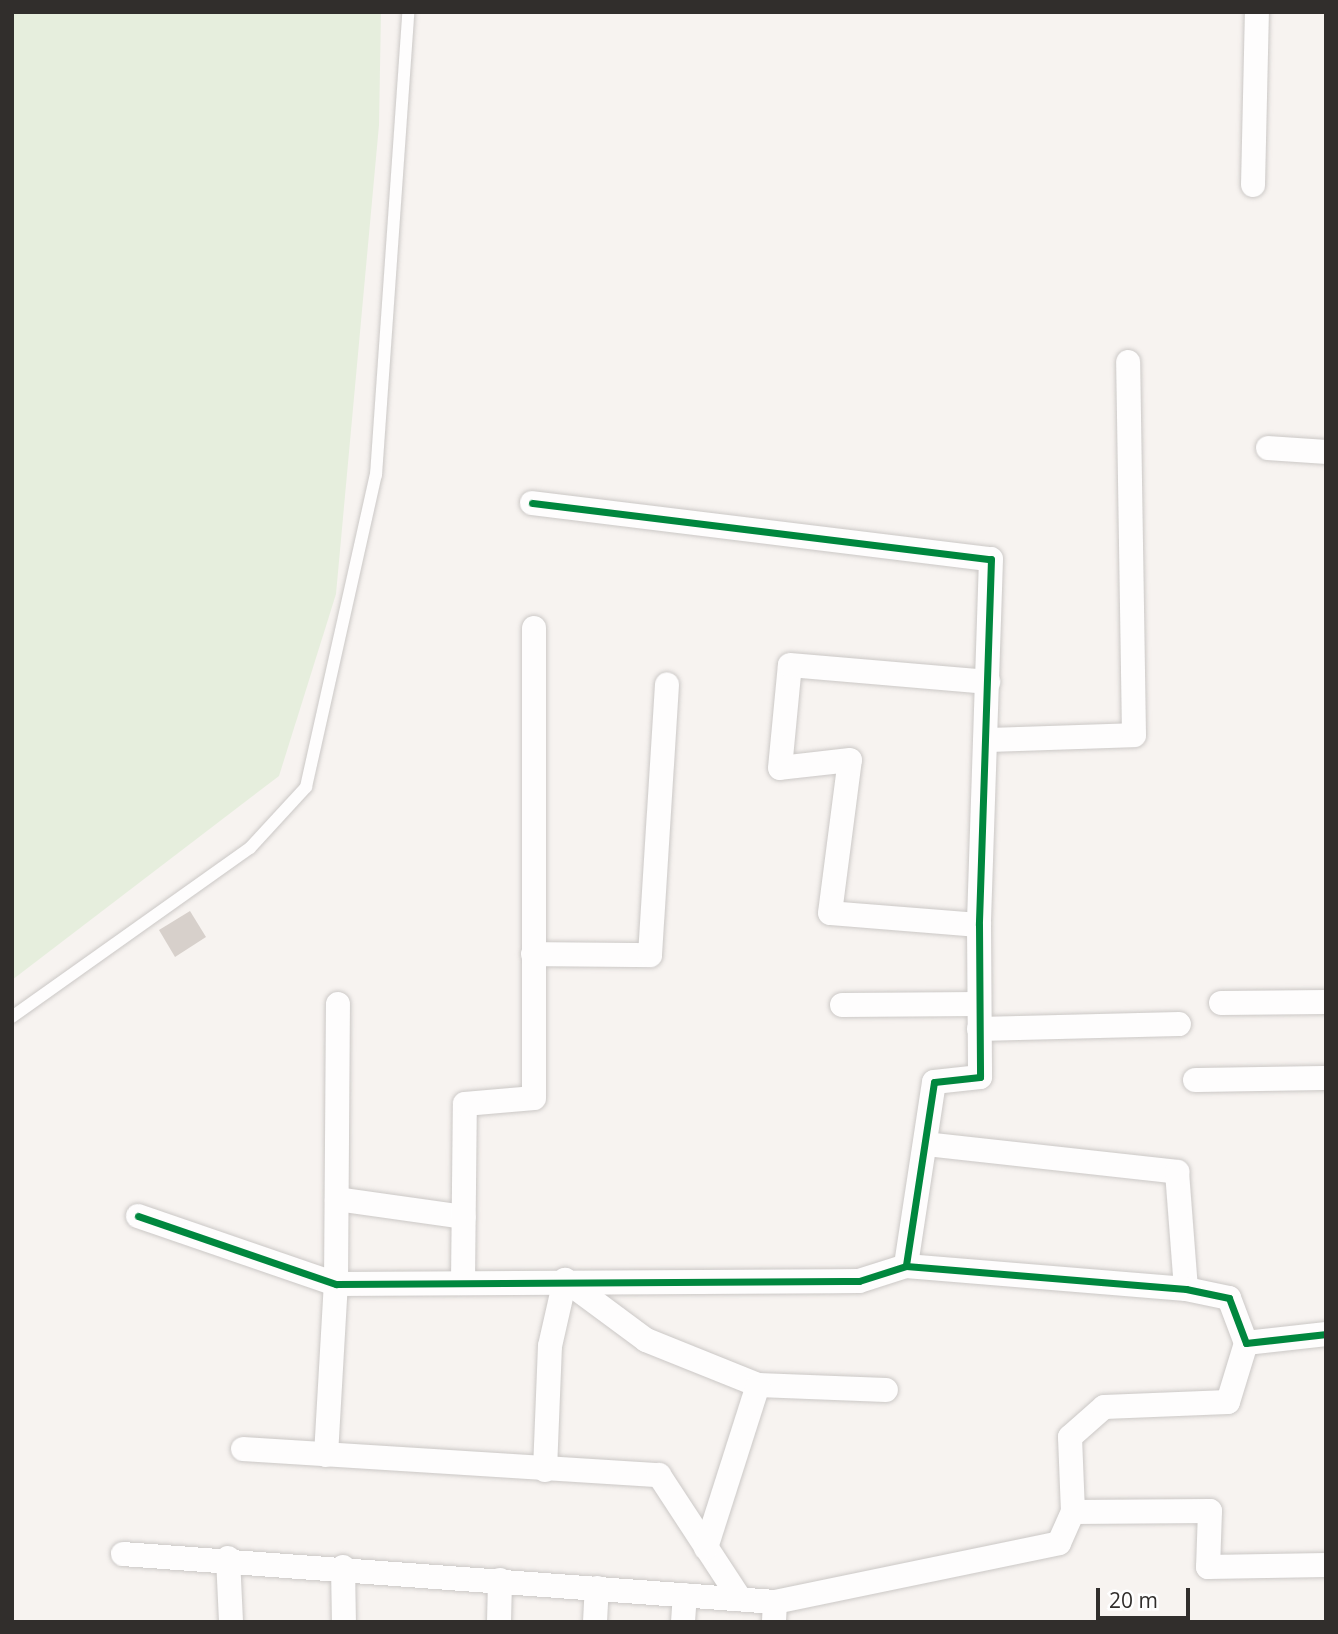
<!DOCTYPE html>
<style>
body{margin:0}
#map{position:relative;width:1338px;height:1634px;overflow:hidden;background:#f7f3f0;font-family:"Open Sans",sans-serif}
div>[style]{position:absolute}
.green>*{inset:0;background:#e6eedd}
.building>*{inset:0;background:#d7d0cb}
.roads{filter:drop-shadow(0 0 2px #cbc8c6) drop-shadow(0 0 2px #cbc8c6)}
.service>*{height:12px;margin:-6px;padding:0 6px;transform-origin:6px;border-radius:6px;background:#fefdfd}
.minor>*{height:24px;margin:-12px;padding:0 12px;transform-origin:12px;border-radius:12px;background:#fefdfd}
.cycleway>*{height:7px;margin:-3.5px;padding:0 3.5px;transform-origin:3.5px;border-radius:3.5px;background:#00873e}
span{translate:-50% -50%;white-space:nowrap;text-align:center;line-height:1.15;-webkit-text-stroke:5px #fff;paint-order:stroke}
.frame{position:absolute;inset:0;border:14px solid #312e2c;pointer-events:none}
.scale{position:absolute;left:1096px;top:1588px;width:94px;height:32px;box-sizing:border-box;border:4px solid #312e2c;border-top:0;padding-left:9px;font-size:21px;line-height:24px;white-space:nowrap;color:#312e2c;-webkit-text-stroke:5px #fff;paint-order:stroke}
</style>
<div id="map">
<div class="green">
<i style="clip-path:polygon(12px 12px,381px 12px,379px 125px,336px 594px,279px 776px,12px 980px)"></i>
</div>
<div class="building">
<i style="clip-path:polygon(190px 911px,206px 937px,175px 957px,159px 930px)"></i>
</div>
<div class="roads">
<div class="service">
<i style="left:12px;top:1017px;width:292px;rotate:-35.4deg"></i>
<i style="left:250px;top:848px;width:83px;rotate:-47.4deg"></i>
<i style="left:306px;top:787px;width:320px;rotate:-77.4deg"></i>
<i style="left:376px;top:475px;width:464px;rotate:-86deg"></i>
</div>
<div class="minor">
<i style="left:1253px;top:185px;width:173px;rotate:-88.7deg"></i>
<i style="left:1268px;top:448px;width:58px;rotate:3.9deg"></i>
<i style="left:532px;top:503px;width:462px;rotate:7deg"></i>
<i style="left:991px;top:559px;width:366px;rotate:91.9deg"></i>
<i style="left:979px;top:925px;width:152px;rotate:89.6deg"></i>
<i style="left:980px;top:1077px;width:46px;rotate:173.8deg"></i>
<i style="left:934px;top:1082px;width:186px;rotate:98.7deg"></i>
<i style="left:986px;top:740px;width:148px;rotate:-1.9deg"></i>
<i style="left:1134px;top:735px;width:373px;rotate:-90.9deg"></i>
<i style="left:979px;top:925px;width:149px;rotate:-175.4deg"></i>
<i style="left:830px;top:913px;width:154px;rotate:-82.6deg"></i>
<i style="left:850px;top:760px;width:70px;rotate:173.5deg"></i>
<i style="left:780px;top:768px;width:103px;rotate:-84.5deg"></i>
<i style="left:790px;top:665px;width:199px;rotate:4.9deg"></i>
<i style="left:533px;top:954px;width:117px;rotate:0.5deg"></i>
<i style="left:650px;top:955px;width:271px;rotate:-86.4deg"></i>
<i style="left:1221px;top:1003px;width:105px;rotate:-0.5deg"></i>
<i style="left:842px;top:1005px;width:137px;rotate:-0.4deg"></i>
<i style="left:979px;top:1029px;width:200px;rotate:-1.4deg"></i>
<i style="left:1195px;top:1080px;width:131px;rotate:-0.9deg"></i>
<i style="left:925px;top:1144px;width:254px;rotate:6.3deg"></i>
<i style="left:1177px;top:1172px;width:117px;rotate:85.6deg"></i>
<i style="left:337px;top:1199px;width:128px;rotate:8.1deg"></i>
<i style="left:138px;top:1216px;width:209px;rotate:19deg"></i>
<i style="left:336px;top:1284px;width:523px;rotate:-0.33deg"></i>
<i style="left:859px;top:1281px;width:49px;rotate:-17.7deg"></i>
<i style="left:906px;top:1266px;width:281px;rotate:4.7deg"></i>
<i style="left:1186px;top:1289px;width:44px;rotate:11.8deg"></i>
<i style="left:1229px;top:1298px;width:48px;rotate:69.3deg"></i>
<i style="left:1246px;top:1343px;width:81px;rotate:-6.4deg"></i>
<i style="left:463px;top:1282px;width:178px;rotate:-89.4deg"></i>
<i style="left:465px;top:1104px;width:69px;rotate:-5deg"></i>
<i style="left:534px;top:1098px;width:470px;rotate:-90deg"></i>
<i style="left:243px;top:1449px;width:417px;rotate:3.6deg"></i>
<i style="left:659px;top:1475px;width:148px;rotate:56.8deg"></i>
<i style="left:326px;top:1455px;width:171px;rotate:-86.7deg"></i>
<i style="left:336px;top:1284px;width:280px;rotate:-89.6deg"></i>
<i style="left:545px;top:1470px;width:124px;rotate:-87.7deg"></i>
<i style="left:550px;top:1346px;width:68px;rotate:-77.2deg"></i>
<i style="left:565px;top:1280px;width:101px;rotate:36.5deg"></i>
<i style="left:646px;top:1340px;width:121px;rotate:21.9deg"></i>
<i style="left:758px;top:1385px;width:128px;rotate:2.2deg"></i>
<i style="left:1073px;top:1512px;width:75px;rotate:-92.3deg"></i>
<i style="left:1070px;top:1437px;width:45px;rotate:-41.4deg"></i>
<i style="left:1104px;top:1407px;width:124px;rotate:-2.3deg"></i>
<i style="left:1228px;top:1402px;width:62px;rotate:-73deg"></i>
<i style="left:706px;top:1548px;width:171px;rotate:-72.3deg"></i>
<i style="left:123px;top:1554px;width:654px;rotate:4.21deg"></i>
<i style="left:775px;top:1602px;width:20px;rotate:93deg"></i>
<i style="left:228px;top:1558px;width:64px;rotate:87.3deg"></i>
<i style="left:343px;top:1567px;width:55px;rotate:89deg"></i>
<i style="left:775px;top:1602px;width:290px;rotate:-11.7deg"></i>
<i style="left:1059px;top:1543px;width:34px;rotate:-66deg"></i>
<i style="left:1073px;top:1512px;width:137px;rotate:-0.4deg"></i>
<i style="left:1210px;top:1511px;width:56px;rotate:92deg"></i>
<i style="left:1208px;top:1567px;width:118px;rotate:-1deg"></i>
<i style="left:499px;top:1622px;width:42px;rotate:-88.6deg"></i>
<i style="left:595px;top:1622px;width:34px;rotate:-87deg"></i>
<i style="left:683px;top:1622px;width:27px;rotate:-86deg"></i>
</div>
</div>
<div class="cycleway">
<i style="left:532px;top:503px;width:462px;rotate:7deg"></i>
<i style="left:991px;top:559px;width:366px;rotate:91.9deg"></i>
<i style="left:979px;top:925px;width:152px;rotate:89.6deg"></i>
<i style="left:980px;top:1077px;width:46px;rotate:173.8deg"></i>
<i style="left:934px;top:1082px;width:186px;rotate:98.7deg"></i>
<i style="left:138px;top:1216px;width:209px;rotate:19deg"></i>
<i style="left:336px;top:1284px;width:523px;rotate:-0.33deg"></i>
<i style="left:859px;top:1281px;width:49px;rotate:-17.7deg"></i>
<i style="left:906px;top:1266px;width:281px;rotate:4.7deg"></i>
<i style="left:1186px;top:1289px;width:44px;rotate:11.8deg"></i>
<i style="left:1229px;top:1298px;width:48px;rotate:69.3deg"></i>
<i style="left:1246px;top:1343px;width:81px;rotate:-6.4deg"></i>
</div>
<div class="frame"></div>
<div class="scale">20 m</div>
</div>
